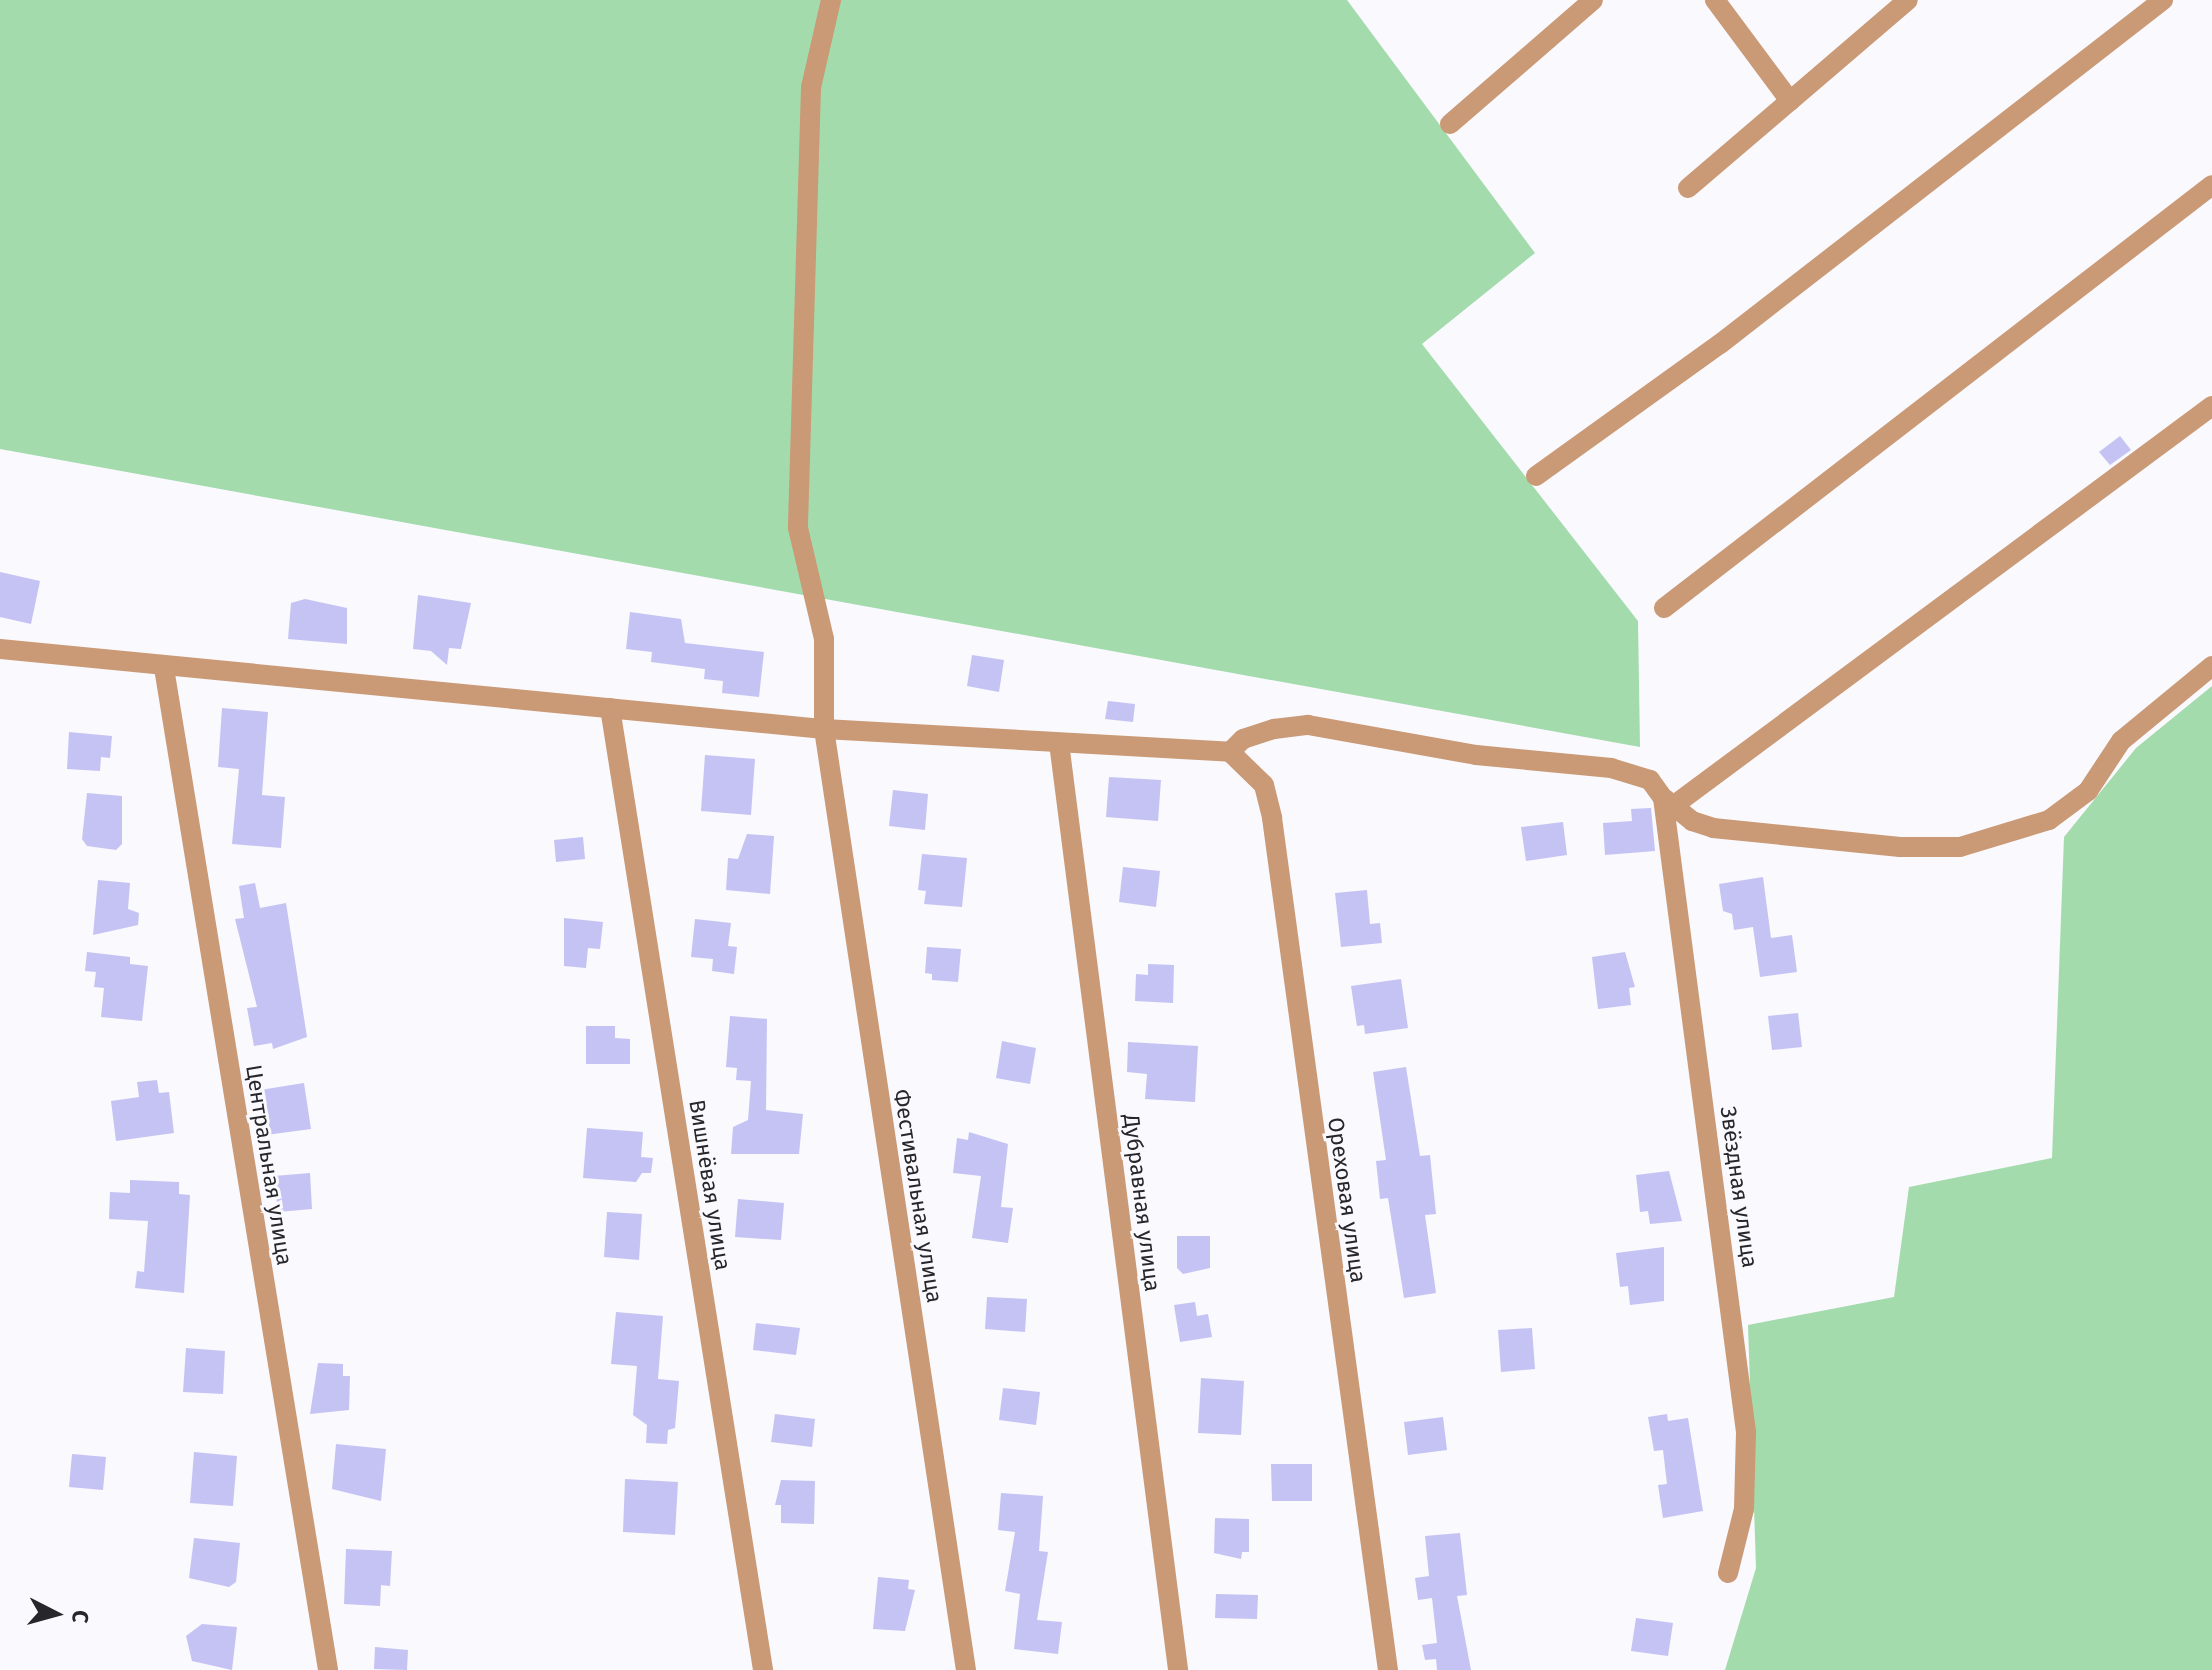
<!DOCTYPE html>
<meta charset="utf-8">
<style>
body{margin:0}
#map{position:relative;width:2212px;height:1670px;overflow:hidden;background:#f9f9fe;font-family:"Fira Sans",sans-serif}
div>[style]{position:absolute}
.green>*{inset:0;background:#a4dbad}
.building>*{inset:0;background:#c5c3f3}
.minor>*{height:20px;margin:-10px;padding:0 10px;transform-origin:10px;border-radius:10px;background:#ca9975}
span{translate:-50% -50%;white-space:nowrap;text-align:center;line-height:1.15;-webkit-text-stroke:6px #f9f9fe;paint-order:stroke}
.street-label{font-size:22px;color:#27272b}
.north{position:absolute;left:16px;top:1574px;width:80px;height:80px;-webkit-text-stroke:6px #f9f9fe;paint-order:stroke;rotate:96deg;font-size:22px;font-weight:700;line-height:32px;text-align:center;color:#27272b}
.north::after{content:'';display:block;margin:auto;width:28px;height:36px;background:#27272b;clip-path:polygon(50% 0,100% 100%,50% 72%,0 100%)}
</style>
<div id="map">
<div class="green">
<i style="clip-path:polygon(0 0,1347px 0,1535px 253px,1422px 344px,1638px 621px,1640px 747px,0 449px)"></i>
<i style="clip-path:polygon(2212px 686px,2212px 1670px,1725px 1670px,1756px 1568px,1748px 1325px,1894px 1297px,1909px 1187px,2052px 1158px,2064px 837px,2136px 748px)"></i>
</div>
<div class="building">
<i style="clip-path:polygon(2120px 436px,2131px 450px,2110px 465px,2099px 452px)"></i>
<i style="clip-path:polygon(0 572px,40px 581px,31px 624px,0 617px)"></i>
<i style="clip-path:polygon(418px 595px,471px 603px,461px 649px,449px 648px,447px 665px,431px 651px,413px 649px)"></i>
<i style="clip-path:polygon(305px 599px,347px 608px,347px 644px,288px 639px,291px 603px)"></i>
<i style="clip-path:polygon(630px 612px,681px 619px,685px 643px,764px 652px,759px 697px,722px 693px,723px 681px,704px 679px,705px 669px,651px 662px,652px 652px,626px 649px)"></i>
<i style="clip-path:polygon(972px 655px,1004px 660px,999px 692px,967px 686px)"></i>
<i style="clip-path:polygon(1108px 701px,1135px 704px,1133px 722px,1105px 719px)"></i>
<i style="clip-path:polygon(222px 708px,268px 712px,262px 795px,285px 797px,281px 848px,232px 844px,239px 769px,218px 767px)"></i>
<i style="clip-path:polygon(69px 732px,112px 736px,110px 758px,101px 757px,100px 771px,67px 769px)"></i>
<i style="clip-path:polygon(705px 755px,755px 759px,751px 815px,701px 811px)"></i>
<i style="clip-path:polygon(1109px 777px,1161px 780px,1158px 821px,1106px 817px)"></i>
<i style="clip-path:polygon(893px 790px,928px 794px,925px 830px,889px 826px)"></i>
<i style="clip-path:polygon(87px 793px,122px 796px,122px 844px,116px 850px,87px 846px,82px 839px)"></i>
<i style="clip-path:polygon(1651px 808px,1655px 851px,1605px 855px,1603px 823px,1632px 821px,1631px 809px)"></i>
<i style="clip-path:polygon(1563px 822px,1567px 855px,1526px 861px,1521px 827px)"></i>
<i style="clip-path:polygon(747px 834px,774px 836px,770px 894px,726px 890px,728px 858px,738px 859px)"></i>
<i style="clip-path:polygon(583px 837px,585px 859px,556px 862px,554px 840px)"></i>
<i style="clip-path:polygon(922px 854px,967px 858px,962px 907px,924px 904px,926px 891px,918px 890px)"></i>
<i style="clip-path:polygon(1123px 867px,1160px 871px,1156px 907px,1119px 902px)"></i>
<i style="clip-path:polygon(1763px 877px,1771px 938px,1792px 935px,1797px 972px,1760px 977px,1753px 927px,1734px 930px,1732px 914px,1723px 911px,1719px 884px)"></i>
<i style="clip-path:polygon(98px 880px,130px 883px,128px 909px,139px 913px,138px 925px,93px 935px)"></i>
<i style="clip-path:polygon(255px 883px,260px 908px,286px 903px,307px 1037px,273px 1049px,272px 1043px,254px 1046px,247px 1008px,257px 1007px,235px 919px,244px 918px,239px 886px)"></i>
<i style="clip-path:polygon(1367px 890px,1370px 924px,1380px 923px,1382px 943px,1341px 947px,1335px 893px)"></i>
<i style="clip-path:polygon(564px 918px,603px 922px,600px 949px,588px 948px,586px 968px,564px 966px)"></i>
<i style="clip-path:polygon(695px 919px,731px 923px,728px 946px,737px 947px,734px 974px,712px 971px,713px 959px,691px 957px)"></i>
<i style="clip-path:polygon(927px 947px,961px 949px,958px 982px,932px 980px,932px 974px,925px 973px)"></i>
<i style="clip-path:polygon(87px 952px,130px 957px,130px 964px,148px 966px,142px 1021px,101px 1017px,104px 988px,94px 987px,96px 972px,85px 971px)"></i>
<i style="clip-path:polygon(1625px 952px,1635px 987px,1629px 988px,1631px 1005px,1598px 1009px,1592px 957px)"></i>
<i style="clip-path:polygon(1148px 964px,1174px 965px,1173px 1003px,1135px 1001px,1136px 974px,1148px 975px)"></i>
<i style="clip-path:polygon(1401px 979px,1408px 1028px,1365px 1034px,1364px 1025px,1357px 1026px,1351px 986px)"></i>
<i style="clip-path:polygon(1798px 1013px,1802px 1047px,1772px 1050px,1768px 1016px)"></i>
<i style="clip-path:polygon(730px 1016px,767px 1019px,766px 1110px,803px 1114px,799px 1154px,731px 1154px,733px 1127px,748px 1120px,751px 1081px,736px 1080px,737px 1068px,726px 1067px)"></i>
<i style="clip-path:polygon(586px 1026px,615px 1026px,615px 1038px,630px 1039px,630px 1064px,586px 1064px)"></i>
<i style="clip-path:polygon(1002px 1041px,1036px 1048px,1030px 1084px,996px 1078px)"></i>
<i style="clip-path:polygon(1128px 1042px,1198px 1046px,1195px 1102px,1145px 1099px,1147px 1074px,1127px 1072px)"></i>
<i style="clip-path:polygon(1406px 1067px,1420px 1156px,1430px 1155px,1436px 1214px,1425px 1215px,1436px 1293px,1404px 1298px,1388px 1198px,1380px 1199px,1376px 1161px,1386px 1160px,1373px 1072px)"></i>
<i style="clip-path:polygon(157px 1080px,159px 1093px,169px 1092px,174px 1133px,116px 1141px,111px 1101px,139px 1097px,137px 1082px)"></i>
<i style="clip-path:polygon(304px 1083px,311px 1129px,266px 1135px,260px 1090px)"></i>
<i style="clip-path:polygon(587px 1128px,643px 1132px,641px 1157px,653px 1158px,651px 1173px,642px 1173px,636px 1182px,583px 1178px)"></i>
<i style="clip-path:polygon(969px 1132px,1008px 1144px,1001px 1207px,1013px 1208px,1008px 1243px,972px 1238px,981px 1176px,953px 1173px,957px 1138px,968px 1140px)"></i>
<i style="clip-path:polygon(1669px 1171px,1682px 1221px,1650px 1224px,1648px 1211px,1640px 1212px,1636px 1175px)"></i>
<i style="clip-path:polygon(310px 1173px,312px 1209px,278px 1212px,274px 1176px)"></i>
<i style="clip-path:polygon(130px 1180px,179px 1182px,179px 1194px,190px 1195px,184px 1293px,135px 1288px,137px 1271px,144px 1272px,148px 1221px,109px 1219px,110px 1192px,130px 1193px)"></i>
<i style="clip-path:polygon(738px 1199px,784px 1203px,781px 1240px,735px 1237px)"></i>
<i style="clip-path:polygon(607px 1212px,642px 1214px,639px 1260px,604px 1257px)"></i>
<i style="clip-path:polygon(1177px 1236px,1210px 1236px,1210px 1268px,1183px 1274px,1177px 1268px)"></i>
<i style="clip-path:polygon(1664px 1247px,1664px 1301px,1630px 1305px,1628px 1286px,1620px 1287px,1616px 1253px)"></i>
<i style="clip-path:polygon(987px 1297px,1027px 1299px,1025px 1332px,985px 1329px)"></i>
<i style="clip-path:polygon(1195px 1302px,1197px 1316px,1208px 1314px,1212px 1337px,1180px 1342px,1174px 1305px)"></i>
<i style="clip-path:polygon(616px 1312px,663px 1316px,658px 1379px,679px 1381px,675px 1428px,668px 1430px,667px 1444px,646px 1443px,647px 1425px,633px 1415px,637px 1366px,611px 1364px)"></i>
<i style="clip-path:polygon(756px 1323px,800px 1328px,796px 1355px,753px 1350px)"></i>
<i style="clip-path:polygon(1532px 1328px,1535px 1369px,1501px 1372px,1498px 1330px)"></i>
<i style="clip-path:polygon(186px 1348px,225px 1351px,223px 1394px,183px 1392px)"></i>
<i style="clip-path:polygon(318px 1363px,343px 1364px,343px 1376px,350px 1376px,349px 1410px,310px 1414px)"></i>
<i style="clip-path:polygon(1201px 1378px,1244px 1381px,1241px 1435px,1198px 1433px)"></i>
<i style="clip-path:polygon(1003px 1388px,1040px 1392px,1036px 1425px,999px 1420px)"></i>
<i style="clip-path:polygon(775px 1414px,815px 1419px,812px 1447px,771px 1442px)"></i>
<i style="clip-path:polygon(1667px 1414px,1668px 1421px,1688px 1418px,1703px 1511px,1663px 1518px,1658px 1485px,1667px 1484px,1663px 1450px,1654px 1451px,1648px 1417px)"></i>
<i style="clip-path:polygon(1443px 1417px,1447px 1450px,1408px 1455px,1404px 1422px)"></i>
<i style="clip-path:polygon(336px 1444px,386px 1449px,381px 1501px,332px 1489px)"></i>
<i style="clip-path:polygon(194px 1452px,237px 1456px,233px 1506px,190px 1503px)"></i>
<i style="clip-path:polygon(72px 1454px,106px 1457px,103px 1490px,69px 1487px)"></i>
<i style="clip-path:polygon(1271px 1464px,1312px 1464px,1312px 1501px,1272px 1501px)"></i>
<i style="clip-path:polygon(625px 1479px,678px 1482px,675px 1535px,623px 1532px)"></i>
<i style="clip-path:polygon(781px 1480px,815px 1481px,814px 1524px,781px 1523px,781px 1505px,775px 1505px)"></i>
<i style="clip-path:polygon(1001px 1493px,1043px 1496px,1039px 1551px,1048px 1552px,1037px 1620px,1062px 1622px,1058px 1654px,1014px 1649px,1020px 1594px,1005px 1591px,1015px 1532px,998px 1530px)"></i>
<i style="clip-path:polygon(1215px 1518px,1249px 1519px,1249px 1552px,1242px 1552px,1241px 1559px,1214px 1553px)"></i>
<i style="clip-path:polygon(1460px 1533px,1467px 1595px,1457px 1596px,1471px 1670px,1437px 1670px,1436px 1659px,1425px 1660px,1422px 1645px,1437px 1643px,1432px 1598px,1418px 1600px,1415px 1578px,1429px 1576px,1425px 1536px)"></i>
<i style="clip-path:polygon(194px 1538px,240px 1543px,236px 1582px,229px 1587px,189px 1578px)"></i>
<i style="clip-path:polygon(346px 1549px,392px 1551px,390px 1586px,381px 1585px,380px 1606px,344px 1604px)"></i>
<i style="clip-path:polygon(878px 1577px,909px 1580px,908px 1589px,915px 1590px,905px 1631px,873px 1629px)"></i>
<i style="clip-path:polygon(1216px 1594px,1258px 1595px,1257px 1619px,1215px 1618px)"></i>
<i style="clip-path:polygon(1636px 1618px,1673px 1623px,1668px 1656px,1631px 1651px)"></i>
<i style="clip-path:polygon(202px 1624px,237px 1627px,232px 1670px,192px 1661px,186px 1636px)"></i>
<i style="clip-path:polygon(375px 1647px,408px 1650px,407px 1670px,374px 1669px)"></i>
</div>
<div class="minor">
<i style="left:831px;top:0;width:89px;rotate:102.9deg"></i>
<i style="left:811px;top:87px;width:441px;rotate:91.7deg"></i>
<i style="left:798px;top:528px;width:114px;rotate:76.8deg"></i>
<i style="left:824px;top:639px;width:90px;rotate:90deg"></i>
<i style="left:824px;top:729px;width:952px;rotate:81.42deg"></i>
<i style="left:1790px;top:101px;width:155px;rotate:-40.6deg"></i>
<i style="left:1450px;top:124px;width:189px;rotate:-40.9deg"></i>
<i style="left:1688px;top:188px;width:134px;rotate:-40.5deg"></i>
<i style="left:1790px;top:101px;width:126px;rotate:-126.6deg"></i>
<i style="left:1536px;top:476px;width:226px;rotate:-35.7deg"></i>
<i style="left:1720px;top:344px;width:561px;rotate:-37.83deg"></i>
<i style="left:1664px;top:608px;width:692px;rotate:-37.66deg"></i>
<i style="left:0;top:649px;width:828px;rotate:5.55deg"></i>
<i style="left:824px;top:729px;width:407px;rotate:3.2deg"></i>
<i style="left:1230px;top:752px;width:18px;rotate:-45deg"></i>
<i style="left:1243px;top:739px;width:33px;rotate:-18deg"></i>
<i style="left:1274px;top:729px;width:34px;rotate:-7deg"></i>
<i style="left:1308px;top:725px;width:171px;rotate:10.1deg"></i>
<i style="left:1476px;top:755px;width:136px;rotate:5.5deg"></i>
<i style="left:1611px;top:768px;width:41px;rotate:17.1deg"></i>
<i style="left:1650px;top:780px;width:22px;rotate:54deg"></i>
<i style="left:1663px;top:798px;width:639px;rotate:82.54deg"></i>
<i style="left:1746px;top:1432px;width:77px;rotate:91.5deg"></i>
<i style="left:1744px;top:1509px;width:66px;rotate:104deg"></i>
<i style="left:164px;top:668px;width:1015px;rotate:80.7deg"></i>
<i style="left:610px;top:708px;width:974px;rotate:80.96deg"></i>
<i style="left:1059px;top:743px;width:935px;rotate:82.68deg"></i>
<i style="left:1230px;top:752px;width:47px;rotate:44.1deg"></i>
<i style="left:1264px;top:785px;width:34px;rotate:76deg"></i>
<i style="left:1272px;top:818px;width:860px;rotate:82.25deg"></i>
<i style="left:1665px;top:799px;width:35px;rotate:39deg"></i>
<i style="left:1692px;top:821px;width:22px;rotate:18deg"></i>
<i style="left:1713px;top:828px;width:188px;rotate:5.8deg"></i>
<i style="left:1900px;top:847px;width:60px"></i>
<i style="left:1960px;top:847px;width:93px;rotate:-16.9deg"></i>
<i style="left:2049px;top:820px;width:49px;rotate:-36.6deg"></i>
<i style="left:2088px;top:791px;width:60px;rotate:-56.6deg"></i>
<i style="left:2121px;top:741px;width:118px;rotate:-39.5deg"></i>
<i style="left:1673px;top:806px;width:671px;rotate:-36.58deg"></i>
</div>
<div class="street-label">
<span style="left:269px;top:1165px;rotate:81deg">Центральная улица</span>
<span style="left:710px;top:1185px;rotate:81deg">Вишнёвая улица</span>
<span style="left:1739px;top:1187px;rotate:82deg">Звёздная улица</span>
<span style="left:918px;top:1196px;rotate:81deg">Фестивальная улица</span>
<span style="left:1347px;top:1200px;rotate:82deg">Ореховая улица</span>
<span style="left:1142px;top:1203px;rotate:83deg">Дубравная улица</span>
</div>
<div class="north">С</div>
</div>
